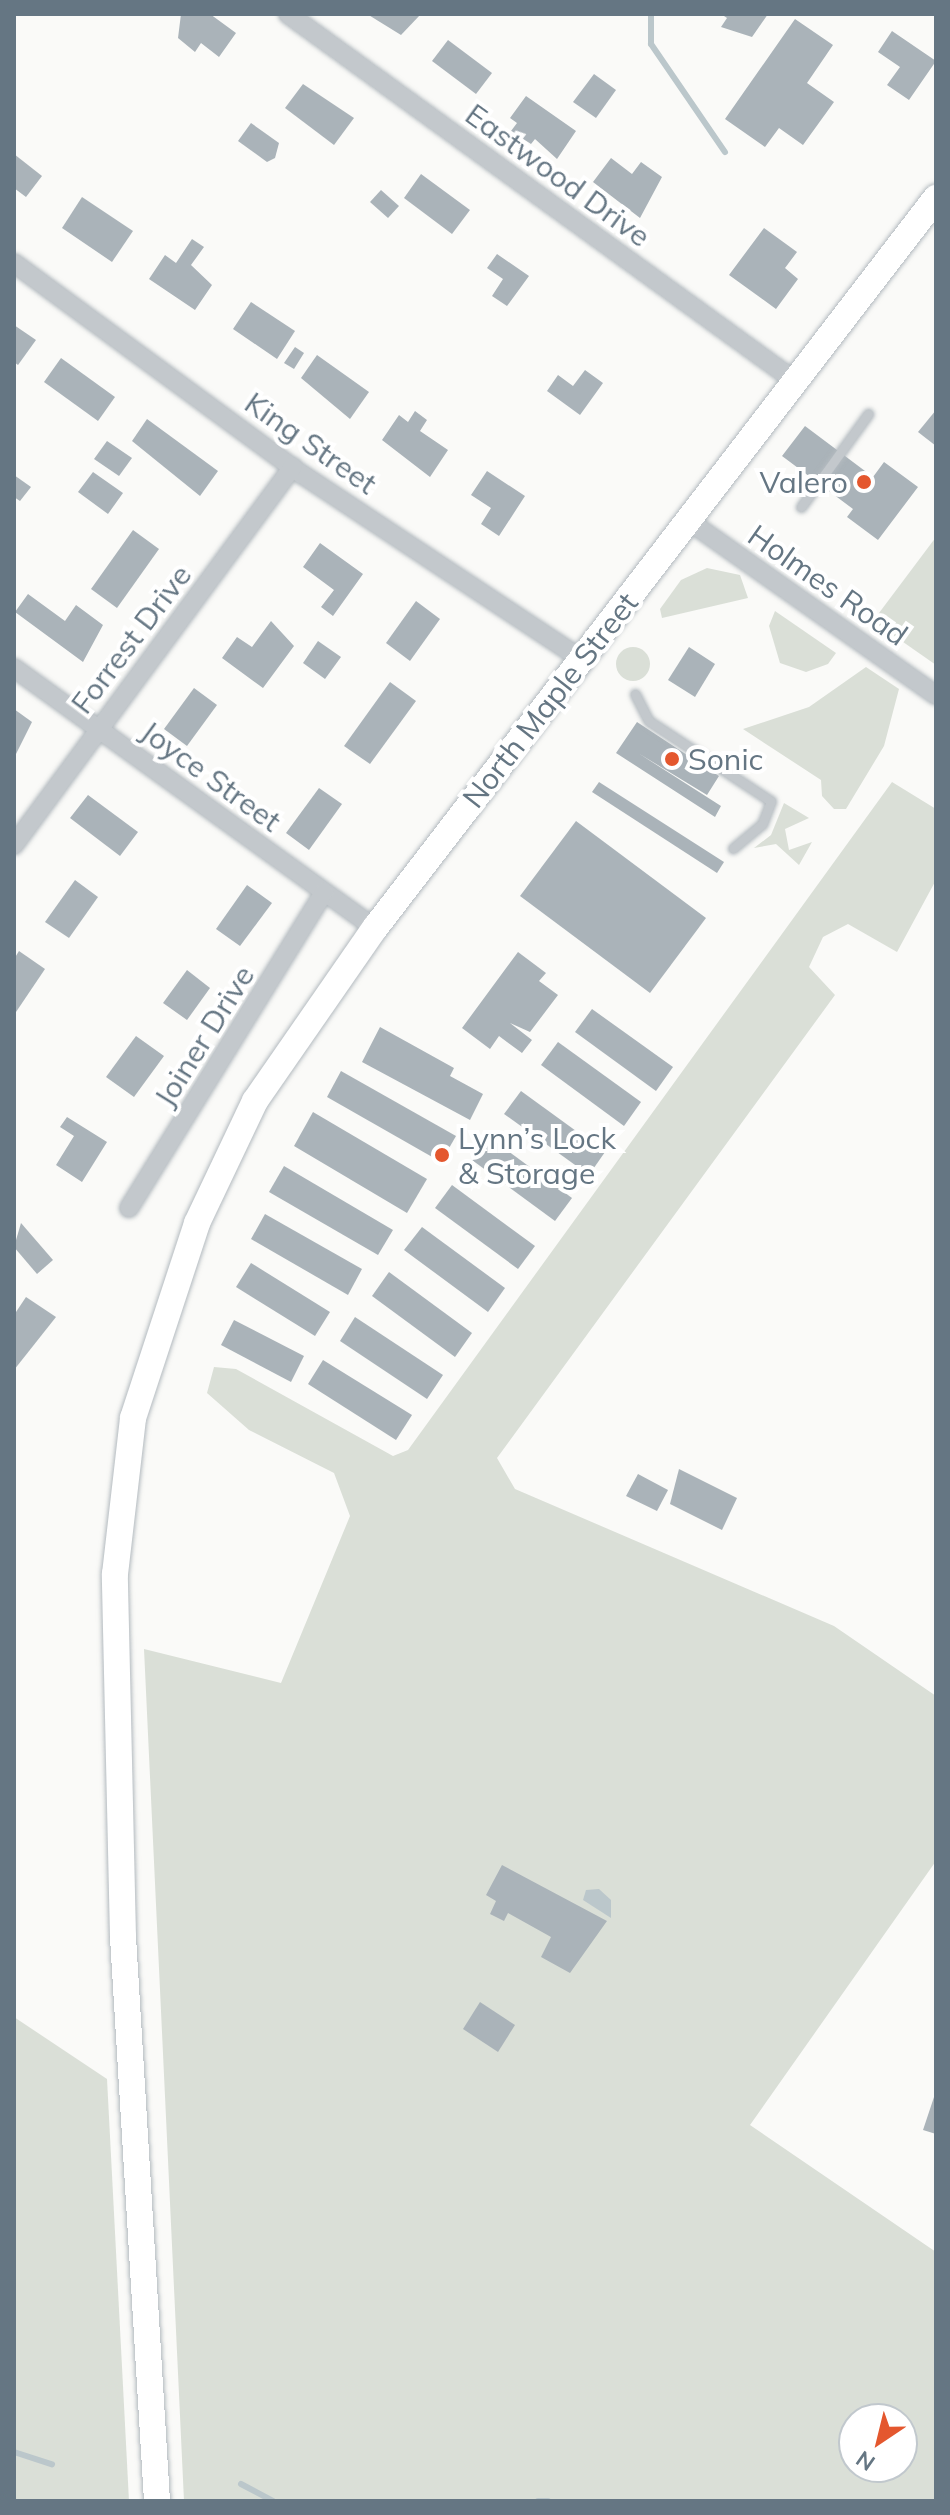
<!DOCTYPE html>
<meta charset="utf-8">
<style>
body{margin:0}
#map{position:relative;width:950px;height:2515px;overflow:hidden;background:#fafaf8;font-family:Mulish,sans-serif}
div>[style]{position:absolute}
.green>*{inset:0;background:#dadfd7}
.round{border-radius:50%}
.water>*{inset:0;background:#bbc7cb}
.stream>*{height:6px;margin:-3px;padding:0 3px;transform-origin:3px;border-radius:3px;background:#bbc7cb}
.building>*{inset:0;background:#aab3b9}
.roads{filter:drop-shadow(0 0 2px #b3babf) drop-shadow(0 0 2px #b3babf)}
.service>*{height:9px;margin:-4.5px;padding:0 4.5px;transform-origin:4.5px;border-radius:4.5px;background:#c3c8cc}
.minor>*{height:18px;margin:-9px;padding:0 9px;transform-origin:9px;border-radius:9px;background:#c3c8cc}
.secondary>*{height:26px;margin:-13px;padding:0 13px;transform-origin:13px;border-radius:13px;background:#fff}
.dots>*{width:22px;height:22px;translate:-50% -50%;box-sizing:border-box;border:4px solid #fff;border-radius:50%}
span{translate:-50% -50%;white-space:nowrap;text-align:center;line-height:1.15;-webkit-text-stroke:8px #fff;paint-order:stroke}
.street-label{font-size:30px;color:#657683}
.poi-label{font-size:30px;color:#657683}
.right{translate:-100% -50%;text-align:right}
.left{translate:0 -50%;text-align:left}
.frame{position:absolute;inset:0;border:16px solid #657683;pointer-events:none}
.north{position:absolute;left:838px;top:2403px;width:80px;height:80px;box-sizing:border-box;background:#fff;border:2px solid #c1c8cd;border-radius:50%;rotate:215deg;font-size:22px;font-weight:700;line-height:32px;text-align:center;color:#657683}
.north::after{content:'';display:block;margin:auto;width:28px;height:36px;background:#e4572e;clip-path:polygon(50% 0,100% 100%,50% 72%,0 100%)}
</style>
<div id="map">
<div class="green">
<i style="clip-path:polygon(936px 537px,936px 665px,873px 621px)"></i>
<i style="clip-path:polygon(707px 568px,740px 575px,748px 598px,662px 618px,660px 609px,681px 580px)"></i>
<i style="clip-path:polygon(775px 611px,836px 653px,828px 664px,806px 672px,780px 663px,769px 626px)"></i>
<i class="round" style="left:616px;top:647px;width:34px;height:34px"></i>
<i style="clip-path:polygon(866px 667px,899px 689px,884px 746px,846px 809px,834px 809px,822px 796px,821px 780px,743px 729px,809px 707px)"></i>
<i style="clip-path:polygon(evenodd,892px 782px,936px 809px,936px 880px,897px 952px,848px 924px,823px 937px,809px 967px,835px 995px,497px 1458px,515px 1489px,834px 1626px,936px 1696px,936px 1861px,750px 2125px,936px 2252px,936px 2501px,184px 2501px,144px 1649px,281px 1683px,350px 1516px,334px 1473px,249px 1430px,207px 1393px,214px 1367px,236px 1369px,393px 1456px,408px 1450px,892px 782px,854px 2419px,902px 2419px,902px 2467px,854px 2467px,854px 2419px)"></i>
<i style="clip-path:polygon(784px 803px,809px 818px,785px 829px,789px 850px,812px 842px,799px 865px,776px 844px,754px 848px,771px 835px)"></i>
<i style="clip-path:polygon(14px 2017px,107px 2079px,129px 2501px,14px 2501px)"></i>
</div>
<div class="water">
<i style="clip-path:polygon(599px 1889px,611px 1900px,611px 1918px,583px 1900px,586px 1890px)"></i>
</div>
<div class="stream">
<i style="left:651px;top:14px;width:30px;rotate:90deg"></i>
<i style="left:651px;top:44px;width:131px;rotate:55.6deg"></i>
<i style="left:14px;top:2452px;width:40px;rotate:18deg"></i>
<i style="left:241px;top:2484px;width:36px;rotate:28deg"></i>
<i style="left:538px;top:2501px;width:10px"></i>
</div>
<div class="building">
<i style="clip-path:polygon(181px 14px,210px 14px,236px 33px,219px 57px,201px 43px,195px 52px,178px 38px)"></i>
<i style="clip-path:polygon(367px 14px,421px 14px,401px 35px)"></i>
<i style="clip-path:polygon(721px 14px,768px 14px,752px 37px,721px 27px,727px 18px)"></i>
<i style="clip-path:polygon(795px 19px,833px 45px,807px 83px,834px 102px,803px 145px,779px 128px,765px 147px,725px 119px)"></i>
<i style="clip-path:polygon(892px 31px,936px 61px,909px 100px,887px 85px,900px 67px,878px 52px)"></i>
<i style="clip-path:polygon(448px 40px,492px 73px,476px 94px,432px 61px)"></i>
<i style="clip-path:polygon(594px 74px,616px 90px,596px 118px,573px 102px)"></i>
<i style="clip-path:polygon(303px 84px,354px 118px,334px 145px,285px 108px)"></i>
<i style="clip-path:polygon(526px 96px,576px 131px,557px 159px,535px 139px,531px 144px,511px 131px,517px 123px,510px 118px)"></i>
<i style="clip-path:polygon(251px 123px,279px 143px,275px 158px,267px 162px,238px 141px)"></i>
<i style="clip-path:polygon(14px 154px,42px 176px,26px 197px,14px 188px)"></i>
<i style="clip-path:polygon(611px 158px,632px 174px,641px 162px,662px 177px,640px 218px,593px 182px)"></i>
<i style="clip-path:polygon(421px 174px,470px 210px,452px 234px,404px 198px)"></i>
<i style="clip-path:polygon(381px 190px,399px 206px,388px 218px,370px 202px)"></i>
<i style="clip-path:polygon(82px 197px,133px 231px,112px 262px,62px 228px)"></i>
<i style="clip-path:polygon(764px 228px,797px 252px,785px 268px,798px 279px,776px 309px,729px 275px)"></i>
<i style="clip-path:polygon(192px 239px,204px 247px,191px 265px,212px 285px,195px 310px,149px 279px,165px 255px,176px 263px)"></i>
<i style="clip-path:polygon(497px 254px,529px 276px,507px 306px,492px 296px,503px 279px,487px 268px)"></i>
<i style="clip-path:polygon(251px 302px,295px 331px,277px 359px,233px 329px)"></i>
<i style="clip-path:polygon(14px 325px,36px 340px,18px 365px,14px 362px)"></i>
<i style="clip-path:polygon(295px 347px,304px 353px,294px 369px,284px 363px)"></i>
<i style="clip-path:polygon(317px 355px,369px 392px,350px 419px,301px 378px)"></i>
<i style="clip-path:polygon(61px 358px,115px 397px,98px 421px,44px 382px)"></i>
<i style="clip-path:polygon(585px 370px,603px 383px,580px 415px,547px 391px,558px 375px,573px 386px)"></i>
<i style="clip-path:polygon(936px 410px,936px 446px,918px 432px)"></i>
<i style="clip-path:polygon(415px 411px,427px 420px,420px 431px,448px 450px,430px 477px,382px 440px,399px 415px,408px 422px)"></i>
<i style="clip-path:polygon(147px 419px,218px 471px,200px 496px,132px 441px)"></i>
<i style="clip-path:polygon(805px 426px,873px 477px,884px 462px,918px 487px,878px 540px,847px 517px,853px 509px,782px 456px)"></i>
<i style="clip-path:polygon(107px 441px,132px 458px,119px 476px,94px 459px)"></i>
<i style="clip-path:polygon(487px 471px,525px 496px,499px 536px,481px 524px,491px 508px,471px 495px)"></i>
<i style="clip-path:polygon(93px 472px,123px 493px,108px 514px,78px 492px)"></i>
<i style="clip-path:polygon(14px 475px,31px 487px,20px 501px,14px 497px)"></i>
<i style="clip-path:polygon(133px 530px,159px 549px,117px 608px,91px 589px)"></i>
<i style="clip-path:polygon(320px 543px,363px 574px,333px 616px,321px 607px,334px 590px,303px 567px)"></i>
<i style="clip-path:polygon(28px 594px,65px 621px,76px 605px,103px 625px,83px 662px,15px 612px)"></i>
<i style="clip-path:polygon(416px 601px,440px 619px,410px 661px,386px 643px)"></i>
<i style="clip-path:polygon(271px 621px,294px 646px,263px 688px,222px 658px,237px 637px,252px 647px)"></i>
<i style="clip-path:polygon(318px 641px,341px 657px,325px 679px,303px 663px)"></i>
<i style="clip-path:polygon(689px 647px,715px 664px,695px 697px,668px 680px)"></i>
<i style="clip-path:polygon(390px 682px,416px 701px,370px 764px,344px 746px)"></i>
<i style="clip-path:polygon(194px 688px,217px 705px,187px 746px,164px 729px)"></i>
<i style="clip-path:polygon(14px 709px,32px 722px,14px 758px)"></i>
<i style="clip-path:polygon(637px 722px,719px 776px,707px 795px,638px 753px,721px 806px,715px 817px,616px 753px)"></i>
<i style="clip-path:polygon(599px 782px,724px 862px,717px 873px,592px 792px)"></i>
<i style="clip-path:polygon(319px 788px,342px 804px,309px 850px,286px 833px)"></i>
<i style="clip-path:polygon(88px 795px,138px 832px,120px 856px,70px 818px)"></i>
<i style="clip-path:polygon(576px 821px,706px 918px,650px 993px,520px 896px)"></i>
<i style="clip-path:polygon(75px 880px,98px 897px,69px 938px,45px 922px)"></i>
<i style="clip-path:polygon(247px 885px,272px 903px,240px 946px,216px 929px)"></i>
<i style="clip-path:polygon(19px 951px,45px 969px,14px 1015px,14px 959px)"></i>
<i style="clip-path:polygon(518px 952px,546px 973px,539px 981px,558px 995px,530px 1032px,510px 1023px,532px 1040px,522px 1053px,499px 1036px,490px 1049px,462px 1028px)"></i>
<i style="clip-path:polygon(187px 970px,210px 988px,187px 1020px,163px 1003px)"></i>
<i style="clip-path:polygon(592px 1009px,673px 1067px,656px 1091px,575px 1032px)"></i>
<i style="clip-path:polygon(380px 1027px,454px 1068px,450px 1076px,483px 1094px,470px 1120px,362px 1062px)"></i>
<i style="clip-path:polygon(136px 1036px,164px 1056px,134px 1097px,106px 1077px)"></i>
<i style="clip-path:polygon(558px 1042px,641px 1102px,624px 1126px,541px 1065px)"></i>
<i style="clip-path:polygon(341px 1071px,456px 1136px,441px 1162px,327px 1097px)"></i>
<i style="clip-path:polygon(521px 1091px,605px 1152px,589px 1175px,504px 1114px)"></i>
<i style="clip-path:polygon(313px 1112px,427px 1179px,407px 1213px,294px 1146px)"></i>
<i style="clip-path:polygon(67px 1117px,107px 1142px,82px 1182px,56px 1165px,74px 1136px,60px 1127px)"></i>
<i style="clip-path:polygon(489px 1137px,572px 1198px,555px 1221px,472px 1160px)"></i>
<i style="clip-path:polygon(284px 1166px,393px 1230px,378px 1255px,269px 1192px)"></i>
<i style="clip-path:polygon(452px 1185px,535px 1246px,518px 1269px,435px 1208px)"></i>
<i style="clip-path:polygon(265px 1214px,362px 1269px,348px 1295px,251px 1239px)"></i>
<i style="clip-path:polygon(21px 1223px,53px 1260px,37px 1274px,14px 1247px)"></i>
<i style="clip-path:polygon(422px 1227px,505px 1288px,488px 1312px,404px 1250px)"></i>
<i style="clip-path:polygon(251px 1263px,330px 1312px,315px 1336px,236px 1287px)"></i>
<i style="clip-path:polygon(389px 1272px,472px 1333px,455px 1357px,372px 1296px)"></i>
<i style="clip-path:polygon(26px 1297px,56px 1317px,14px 1370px,14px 1315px)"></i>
<i style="clip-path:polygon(355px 1317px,443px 1375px,427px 1399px,340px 1341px)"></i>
<i style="clip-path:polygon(234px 1320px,304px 1356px,291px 1382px,221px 1345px)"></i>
<i style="clip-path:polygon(323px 1360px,412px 1415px,396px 1440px,308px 1384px)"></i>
<i style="clip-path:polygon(679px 1469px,737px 1498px,722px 1530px,670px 1504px)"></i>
<i style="clip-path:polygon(638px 1474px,668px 1490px,657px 1511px,626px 1496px)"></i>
<i style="clip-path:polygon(502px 1865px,607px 1921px,570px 1973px,541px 1957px,551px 1937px,508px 1913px,504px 1921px,490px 1914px,496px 1901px,486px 1895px)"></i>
<i style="clip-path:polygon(480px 2002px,515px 2025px,498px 2052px,463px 2029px)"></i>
<i style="clip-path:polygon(936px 2091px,936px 2134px,923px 2130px)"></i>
</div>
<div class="roads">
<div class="service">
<i style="left:801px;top:507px;width:115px;rotate:-54.2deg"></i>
<i style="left:635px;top:694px;width:30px;rotate:63deg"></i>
<i style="left:649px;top:721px;width:146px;rotate:33.3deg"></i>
<i style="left:771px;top:801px;width:25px;rotate:111deg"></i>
<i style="left:762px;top:824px;width:38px;rotate:140deg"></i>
</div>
<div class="minor">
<i style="left:288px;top:14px;width:626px;rotate:35.9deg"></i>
<i style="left:14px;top:263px;width:358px;rotate:36.3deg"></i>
<i style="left:303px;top:475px;width:335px;rotate:33.5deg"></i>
<i style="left:689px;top:521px;width:302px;rotate:35.2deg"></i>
<i style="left:14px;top:668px;width:445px;rotate:35.8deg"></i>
<i style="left:14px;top:845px;width:470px;rotate:-53.6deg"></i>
<i style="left:129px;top:1208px;width:371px;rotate:-58.3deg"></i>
</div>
<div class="secondary">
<i style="left:157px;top:2501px;width:565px;rotate:-93.45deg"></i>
<i style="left:123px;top:1937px;width:363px;rotate:-91.3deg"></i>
<i style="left:115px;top:1574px;width:157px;rotate:-83.4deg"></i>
<i style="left:133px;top:1418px;width:205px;rotate:-71.8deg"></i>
<i style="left:197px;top:1223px;width:135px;rotate:-64.6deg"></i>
<i style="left:255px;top:1101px;width:211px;rotate:-55.3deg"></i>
<i style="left:375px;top:928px;width:921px;rotate:-52.46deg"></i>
</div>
</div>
<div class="dots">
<i style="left:864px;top:482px;background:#e4572e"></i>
<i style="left:672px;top:759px;background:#e4572e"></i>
<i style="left:442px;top:1155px;background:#e4572e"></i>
</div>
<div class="street-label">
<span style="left:558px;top:175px;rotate:36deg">Eastwood Drive</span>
<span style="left:311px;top:443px;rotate:35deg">King Street</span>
<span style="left:828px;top:585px;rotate:35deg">Holmes Road</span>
<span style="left:131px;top:639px;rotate:-53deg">Forrest Drive</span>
<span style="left:550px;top:700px;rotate:-52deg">North Maple Street</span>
<span style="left:211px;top:776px;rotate:36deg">Joyce Street</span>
<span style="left:204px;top:1036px;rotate:-58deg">Joiner Drive</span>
</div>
<div class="poi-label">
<span class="right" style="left:848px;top:482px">Valero</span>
<span class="left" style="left:688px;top:759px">Sonic</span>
<span class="left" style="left:458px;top:1155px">Lynn’s Lock<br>&amp; Storage</span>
</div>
<div class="frame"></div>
<div class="north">N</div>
</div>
